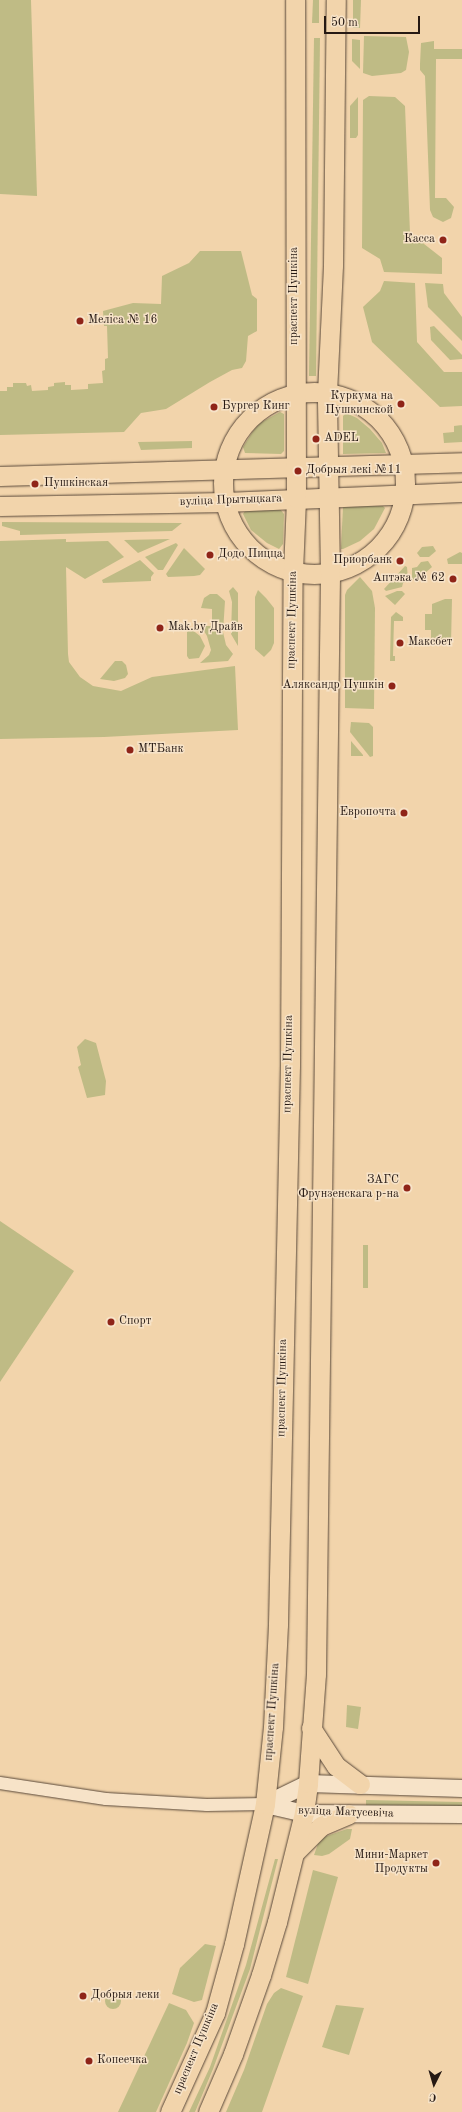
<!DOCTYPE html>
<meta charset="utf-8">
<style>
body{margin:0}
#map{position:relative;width:462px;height:2112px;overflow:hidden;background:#f2d4ab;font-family:"Old Standard TT",serif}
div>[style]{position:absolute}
.green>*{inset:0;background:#bfbb85}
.round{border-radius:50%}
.roads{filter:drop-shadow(0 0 1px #594839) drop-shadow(0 0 1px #594839)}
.minor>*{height:12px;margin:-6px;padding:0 6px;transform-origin:6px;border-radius:6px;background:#f7e3c8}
.secondary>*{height:17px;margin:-8.5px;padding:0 8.5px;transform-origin:8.5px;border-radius:8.5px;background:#f7e3c8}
.primary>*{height:19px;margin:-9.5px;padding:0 9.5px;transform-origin:9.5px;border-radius:9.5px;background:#f2d4ab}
.primary>.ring{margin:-9.5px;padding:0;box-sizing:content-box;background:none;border:19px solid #f2d4ab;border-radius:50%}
.dots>*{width:11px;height:11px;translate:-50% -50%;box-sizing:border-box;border:2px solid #f7e3c8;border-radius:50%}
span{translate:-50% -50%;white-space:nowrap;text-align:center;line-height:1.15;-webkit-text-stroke:3px #f7e3c8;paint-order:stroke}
.poi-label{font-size:12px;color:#261913}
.right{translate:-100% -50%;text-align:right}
.left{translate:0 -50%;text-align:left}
.street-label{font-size:12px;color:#261913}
.north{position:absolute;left:414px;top:2064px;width:40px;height:40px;-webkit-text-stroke:3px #f7e3c8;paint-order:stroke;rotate:185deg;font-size:11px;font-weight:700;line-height:16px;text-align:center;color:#261913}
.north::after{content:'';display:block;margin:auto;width:14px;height:18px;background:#261913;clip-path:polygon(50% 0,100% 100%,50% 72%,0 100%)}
.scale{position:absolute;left:324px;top:16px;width:96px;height:18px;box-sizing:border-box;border:2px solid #261913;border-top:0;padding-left:5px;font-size:12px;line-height:14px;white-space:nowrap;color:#261913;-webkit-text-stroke:3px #f7e3c8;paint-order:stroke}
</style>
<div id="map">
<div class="green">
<i style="clip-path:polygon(0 0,31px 0,37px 196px,0 194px)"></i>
<i style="clip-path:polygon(313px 0,319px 0,319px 23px,312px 23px)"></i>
<i style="clip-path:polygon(353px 0,361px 0,360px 28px,353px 28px)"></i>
<i style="clip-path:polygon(364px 36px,406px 37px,409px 52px,406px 70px,401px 73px,372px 76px,363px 73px)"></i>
<i style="clip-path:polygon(314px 38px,320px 38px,316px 376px,309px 376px)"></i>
<i style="clip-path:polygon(352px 39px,360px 40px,360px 69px,352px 61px)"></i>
<i style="clip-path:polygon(434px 41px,434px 49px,462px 49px,462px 59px,436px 59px,435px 198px,446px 198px,454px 207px,451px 218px,443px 222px,433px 217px,430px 210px,425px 76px,420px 70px,420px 64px,421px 43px)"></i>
<i style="clip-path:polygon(369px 96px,395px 97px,405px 106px,410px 233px,442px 258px,442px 274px,384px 272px,380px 259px,362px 248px,363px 100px)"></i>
<i style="clip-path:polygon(358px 97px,358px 135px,356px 138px,350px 138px,350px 106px)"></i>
<i style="clip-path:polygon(200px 251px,241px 251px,252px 295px,257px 299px,257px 331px,248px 336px,246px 361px,242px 368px,232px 370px,210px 382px,166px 409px,141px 413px,124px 432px,0 435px,0 391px,7px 391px,7px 387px,13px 387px,13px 383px,26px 383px,27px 386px,31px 385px,32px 391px,48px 390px,48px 387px,54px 386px,54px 383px,65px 382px,65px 385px,71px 385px,71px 390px,88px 389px,88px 384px,103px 383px,102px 371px,105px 370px,105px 359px,108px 358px,107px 326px,104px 326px,103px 311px,133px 303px,161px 304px,162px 276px,189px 263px)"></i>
<i style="clip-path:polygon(384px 281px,415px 283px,417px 342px,444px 372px,462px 372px,462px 406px,440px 407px,372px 342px,363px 307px,380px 291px)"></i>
<i style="clip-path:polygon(425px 283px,443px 284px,444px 293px,462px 317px,462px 341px,428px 307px)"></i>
<i style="clip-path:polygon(434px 326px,462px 355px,462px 359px,450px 360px,431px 340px,430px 327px)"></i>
<i style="clip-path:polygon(280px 412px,284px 414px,284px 451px,281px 454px,245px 453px,243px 447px,253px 431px,260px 423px)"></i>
<i style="clip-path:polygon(346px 413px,357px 418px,370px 429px,382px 443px,386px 453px,343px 454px,343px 416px)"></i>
<i style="clip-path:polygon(462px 419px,462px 442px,444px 443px,443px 433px,454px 432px,454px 426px,462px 425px)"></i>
<i style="clip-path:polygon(192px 441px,192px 448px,141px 450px,138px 442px)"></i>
<i style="clip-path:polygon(343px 506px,383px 506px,385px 508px,374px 529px,360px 541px,343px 549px,341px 549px)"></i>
<i style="clip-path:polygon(280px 509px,284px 514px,283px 544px,279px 549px,267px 543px,251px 530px,243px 514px,245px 511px)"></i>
<i style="clip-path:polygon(2px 522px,182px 523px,172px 531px,20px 535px,20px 531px,2px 526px)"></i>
<i style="clip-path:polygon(66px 539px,66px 542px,108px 541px,124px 557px,85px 579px,66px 567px,68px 654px,69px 662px,80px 677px,93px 686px,121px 691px,152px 677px,235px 666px,238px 730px,104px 737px,0 739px,0 541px)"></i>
<i style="clip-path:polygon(170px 539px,138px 553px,124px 540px)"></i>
<i style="clip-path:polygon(176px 543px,178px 545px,163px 570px,158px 570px,145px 557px)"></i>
<i style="clip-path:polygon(433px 546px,436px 551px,429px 557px,420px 557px,417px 553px,422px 547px)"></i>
<i style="clip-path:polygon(184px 548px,205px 569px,200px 575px,194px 576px,168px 577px,166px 574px)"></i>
<i style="clip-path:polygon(460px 552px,462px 553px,462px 564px,448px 564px,447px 559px)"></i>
<i style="clip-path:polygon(140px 560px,154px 573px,151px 577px,151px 581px,103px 583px,102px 580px)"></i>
<i style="clip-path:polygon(428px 561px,432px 567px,417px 580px,412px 579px,412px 568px,417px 567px,421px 562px)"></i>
<i style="clip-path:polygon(405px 566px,407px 567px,408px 580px,403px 583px,402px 587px,386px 591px,384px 589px)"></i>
<i style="clip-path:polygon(360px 577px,372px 591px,375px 608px,374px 709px,345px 708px,345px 595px,347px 590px)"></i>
<i style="clip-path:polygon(233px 587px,238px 593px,238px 646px,231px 634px,232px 602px,229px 591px)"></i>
<i style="clip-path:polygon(258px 590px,266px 598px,274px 608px,274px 643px,271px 650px,264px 657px,255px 649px,255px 597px)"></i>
<i style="clip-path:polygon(397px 591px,402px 591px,405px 594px,395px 605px,385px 596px)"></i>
<i style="clip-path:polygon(210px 594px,217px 594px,225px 601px,223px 632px,226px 645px,233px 654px,228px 661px,200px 663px,209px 655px,211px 650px,207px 636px,201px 626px,212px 626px,212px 609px,201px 608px,204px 598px)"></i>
<i style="clip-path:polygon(445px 599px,452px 599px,451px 644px,431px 644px,431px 630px,425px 630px,425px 614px,432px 614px,432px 604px)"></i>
<i style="clip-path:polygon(396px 612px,403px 617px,403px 621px,394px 621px,393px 656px,395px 656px,395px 661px,390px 661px,391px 617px)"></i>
<i style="clip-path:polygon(191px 629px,200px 636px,205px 646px,199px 658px,189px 659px,187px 656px,187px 632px)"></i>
<i style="clip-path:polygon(115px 661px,122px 661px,126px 665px,128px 674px,125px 678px,114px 681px,100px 679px)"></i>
<i style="clip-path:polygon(351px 722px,369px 723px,373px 727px,373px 756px,370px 757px,350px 732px)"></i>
<i style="clip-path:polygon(351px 741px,363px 755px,363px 756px,351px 756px)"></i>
<i style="clip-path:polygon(85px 1039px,96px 1043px,106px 1081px,105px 1095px,87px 1098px,78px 1067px,81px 1065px,77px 1047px)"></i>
<i style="clip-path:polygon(0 1221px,74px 1271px,0 1382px)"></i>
<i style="clip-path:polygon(363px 1245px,368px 1245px,368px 1288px,363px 1288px)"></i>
<i style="clip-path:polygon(347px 1705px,361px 1707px,358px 1729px,346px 1727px)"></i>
<i style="clip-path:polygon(366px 1800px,462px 1802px,462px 1808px,366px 1807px)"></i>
<i style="clip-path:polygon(347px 1829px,352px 1829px,350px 1839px,329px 1854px,322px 1856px,314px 1855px,318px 1844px,324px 1837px)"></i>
<i style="clip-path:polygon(275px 1859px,278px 1859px,250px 1969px,213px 2069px,195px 2112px,189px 2112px,210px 2067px,246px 1965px)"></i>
<i style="clip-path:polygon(313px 1870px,338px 1877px,308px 1984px,286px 1977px)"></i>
<i style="clip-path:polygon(205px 1944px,216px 1946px,202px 2000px,194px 2002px,172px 1994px,180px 1968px)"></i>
<i style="clip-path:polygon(281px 1988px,303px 1996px,262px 2112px,226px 2112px,244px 2070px,267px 2004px,274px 1993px)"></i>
<i class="round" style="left:105px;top:1993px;width:16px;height:16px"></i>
<i style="clip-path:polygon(169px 2003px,186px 2010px,194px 2023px,187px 2043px,156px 2112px,118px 2112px)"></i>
<i style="clip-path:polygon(336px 2005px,364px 2008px,349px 2055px,322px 2047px)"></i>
</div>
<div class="roads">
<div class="minor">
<i style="left:0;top:1783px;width:107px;rotate:8.6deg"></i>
<i style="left:106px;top:1799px;width:101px;rotate:3.4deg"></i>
<i style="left:207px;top:1805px;width:58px;rotate:-1deg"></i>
</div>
<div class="secondary">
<i style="left:265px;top:1804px;width:48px;rotate:-26deg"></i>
<i style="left:308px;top:1783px;width:154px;rotate:1.9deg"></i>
<i style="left:265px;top:1804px;width:40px;rotate:13deg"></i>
<i style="left:304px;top:1813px;width:158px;rotate:0.4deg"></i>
</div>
<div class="primary">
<i class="ring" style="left:223px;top:392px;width:163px;height:163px"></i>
<i style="left:0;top:476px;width:462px;rotate:-1.7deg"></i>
<i style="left:0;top:506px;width:225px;rotate:-1deg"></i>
<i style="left:225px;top:502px;width:237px;rotate:-2.4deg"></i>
<i style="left:311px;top:1728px;width:45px;rotate:56.7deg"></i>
<i style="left:336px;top:1766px;width:30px;rotate:37deg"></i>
<i style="left:296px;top:1851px;width:35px;rotate:-45deg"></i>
<i style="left:321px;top:1826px;width:30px;rotate:-23deg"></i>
<i style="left:170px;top:2112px;width:109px;rotate:-65.6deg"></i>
<i style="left:215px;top:2013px;width:72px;rotate:-74.6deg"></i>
<i style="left:234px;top:1944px;width:143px;rotate:-77.5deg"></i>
<i style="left:265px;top:1804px;width:77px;rotate:-84.1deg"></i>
<i style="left:273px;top:1727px;width:103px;rotate:-87.2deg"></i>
<i style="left:278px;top:1624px;width:559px;rotate:-88.77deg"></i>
<i style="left:290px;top:1065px;width:494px;rotate:-89.7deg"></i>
<i style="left:293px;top:571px;width:73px;rotate:-87.6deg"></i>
<i style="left:296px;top:498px;width:498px;rotate:-90.1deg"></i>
<i style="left:208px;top:2112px;width:63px;rotate:-66.7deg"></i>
<i style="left:233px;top:2054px;width:84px;rotate:-70.5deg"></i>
<i style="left:261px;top:1975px;width:55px;rotate:-73.2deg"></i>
<i style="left:277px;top:1922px;width:112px;rotate:-76.1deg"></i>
<i style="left:304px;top:1813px;width:30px;rotate:-82deg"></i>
<i style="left:308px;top:1783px;width:109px;rotate:-85.8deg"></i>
<i style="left:316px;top:1674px;width:1101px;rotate:-89.27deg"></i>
<i style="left:330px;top:573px;width:180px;rotate:-91deg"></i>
<i style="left:327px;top:393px;width:128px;rotate:-87.3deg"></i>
<i style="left:333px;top:265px;width:265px;rotate:-89.4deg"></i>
</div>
</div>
<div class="dots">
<i style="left:443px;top:240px;background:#8f2418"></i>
<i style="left:80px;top:321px;background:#8f2418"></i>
<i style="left:401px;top:404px;background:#8f2418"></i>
<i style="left:214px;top:407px;background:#8f2418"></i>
<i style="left:316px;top:439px;background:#8f2418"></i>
<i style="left:298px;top:471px;background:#8f2418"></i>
<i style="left:35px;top:484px;background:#8f2418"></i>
<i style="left:210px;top:555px;background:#8f2418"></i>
<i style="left:400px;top:561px;background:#8f2418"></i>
<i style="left:453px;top:579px;background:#8f2418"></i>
<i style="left:160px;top:628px;background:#8f2418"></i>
<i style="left:400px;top:643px;background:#8f2418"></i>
<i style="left:392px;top:686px;background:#8f2418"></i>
<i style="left:130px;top:750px;background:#8f2418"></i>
<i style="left:404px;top:813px;background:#8f2418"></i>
<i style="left:407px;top:1188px;background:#8f2418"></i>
<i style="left:111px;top:1322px;background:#8f2418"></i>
<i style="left:436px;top:1863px;background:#8f2418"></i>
<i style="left:83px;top:1996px;background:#8f2418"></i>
<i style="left:89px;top:2061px;background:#8f2418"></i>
</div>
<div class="poi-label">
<span class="right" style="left:435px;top:240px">Касса</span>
<span class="left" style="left:88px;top:321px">Меліса № 16</span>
<span class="right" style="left:393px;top:404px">Куркума на<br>Пушкинской</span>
<span class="left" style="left:222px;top:407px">Бургер Кинг</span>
<span class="left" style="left:324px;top:439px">ADEL</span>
<span class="left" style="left:306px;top:471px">Добрыя лекі №11</span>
<span class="left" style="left:44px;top:484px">Пушкінская</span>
<span class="left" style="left:218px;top:555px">Додо Пицца</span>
<span class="right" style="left:392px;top:561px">Приорбанк</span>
<span class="right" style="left:445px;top:579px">Аптэка № 62</span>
<span class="left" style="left:168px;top:628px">Маk.by Драйв</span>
<span class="left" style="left:408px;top:643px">Максбет</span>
<span class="right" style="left:384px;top:686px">Аляксандр Пушкін</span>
<span class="left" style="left:138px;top:750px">МТБанк</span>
<span class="right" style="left:396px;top:813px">Европочта</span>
<span class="right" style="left:399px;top:1188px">ЗАГС<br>Фрунзенскага р-на</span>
<span class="left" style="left:119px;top:1322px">Спорт</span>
<span class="right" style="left:428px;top:1863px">Мини-Маркет<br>Продукты</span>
<span class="left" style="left:91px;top:1996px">Добрыя леки</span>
<span class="left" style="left:97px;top:2061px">Копеечка</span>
</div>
<div class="street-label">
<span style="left:295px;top:296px;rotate:-90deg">праспект Пушкіна</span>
<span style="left:231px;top:501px;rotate:-2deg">вуліца Прытыцкага</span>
<span style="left:293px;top:620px;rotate:-89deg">праспект Пушкіна</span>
<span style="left:289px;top:1064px;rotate:-89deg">праспект Пушкіна</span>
<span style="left:283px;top:1388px;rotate:-89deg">праспект Пушкіна</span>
<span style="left:273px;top:1712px;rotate:-86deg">праспект Пушкіна</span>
<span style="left:346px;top:1813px;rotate:2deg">вуліца Матусевіча</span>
<span style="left:197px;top:2049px;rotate:-67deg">праспект Пушкіна</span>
</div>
<div class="north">С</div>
<div class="scale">50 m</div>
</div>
